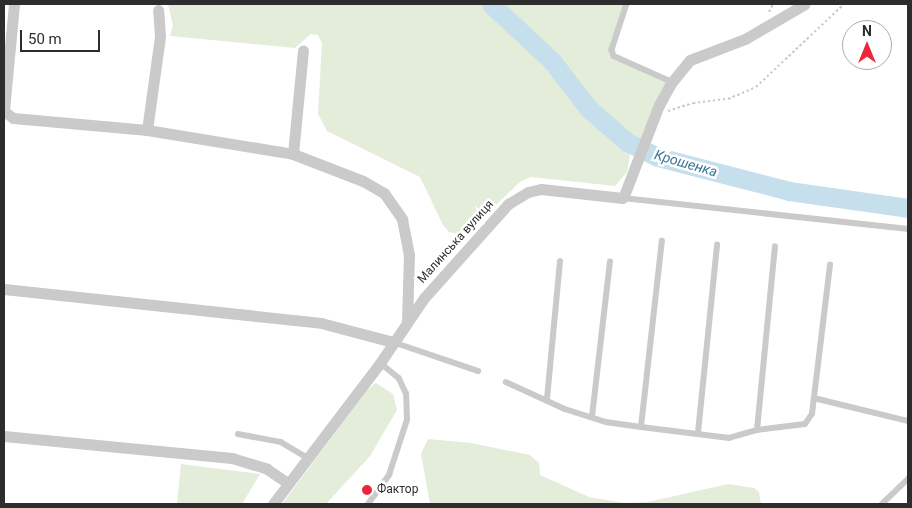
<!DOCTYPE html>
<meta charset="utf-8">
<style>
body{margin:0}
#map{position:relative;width:912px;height:508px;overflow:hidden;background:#fff;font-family:Roboto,sans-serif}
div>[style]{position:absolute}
.green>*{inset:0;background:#e4ecda}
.river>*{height:19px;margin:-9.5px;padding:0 9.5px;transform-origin:9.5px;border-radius:9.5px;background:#c5dfed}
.path>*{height:2px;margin-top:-1px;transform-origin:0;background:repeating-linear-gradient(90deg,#cacaca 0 2.5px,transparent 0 5px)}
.service>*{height:5.5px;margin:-2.75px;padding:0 2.75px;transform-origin:2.75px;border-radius:2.75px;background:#cacaca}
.minor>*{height:11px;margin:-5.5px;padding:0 5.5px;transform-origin:5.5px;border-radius:5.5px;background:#cacaca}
.dots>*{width:14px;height:14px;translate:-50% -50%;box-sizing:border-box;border:2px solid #fff;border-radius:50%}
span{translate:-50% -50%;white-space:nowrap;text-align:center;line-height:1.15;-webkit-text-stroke:5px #fff;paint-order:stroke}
.street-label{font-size:12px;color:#2d2d2d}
.poi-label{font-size:12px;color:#2d2d2d}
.left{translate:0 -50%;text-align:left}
.water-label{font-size:14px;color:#387393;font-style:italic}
.frame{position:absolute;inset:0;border:5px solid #2d2d2d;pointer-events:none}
.north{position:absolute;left:842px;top:20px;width:50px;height:50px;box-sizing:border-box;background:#fff;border:1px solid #ababab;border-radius:50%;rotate:0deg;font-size:14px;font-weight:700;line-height:20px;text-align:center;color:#2d2d2d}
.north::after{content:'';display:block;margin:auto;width:18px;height:22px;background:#ee263d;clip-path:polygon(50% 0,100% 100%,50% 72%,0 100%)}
.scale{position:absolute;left:20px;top:30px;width:80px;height:22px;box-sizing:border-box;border:2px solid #2d2d2d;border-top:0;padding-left:6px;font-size:15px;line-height:18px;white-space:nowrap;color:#2d2d2d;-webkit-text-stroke:4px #fff;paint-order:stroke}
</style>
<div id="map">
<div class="green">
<i style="clip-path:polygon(168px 4px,627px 4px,612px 50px,614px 56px,672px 82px,643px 150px,627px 142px,630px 155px,627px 172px,615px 186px,531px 177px,520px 182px,468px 232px,458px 234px,449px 232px,443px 225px,420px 177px,327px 131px,318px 114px,322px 43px,318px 35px,311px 34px,295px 48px,170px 36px,173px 26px)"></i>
<i style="clip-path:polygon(376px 383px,393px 394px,397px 410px,370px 456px,326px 504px,282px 504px,367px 390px)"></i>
<i style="clip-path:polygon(428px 439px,471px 443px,530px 455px,539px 463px,540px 475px,589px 497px,625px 503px,648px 502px,728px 484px,754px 488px,759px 492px,761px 504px,430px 504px,421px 454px)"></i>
<i style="clip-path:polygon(181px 464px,260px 474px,242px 504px,177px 504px)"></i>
</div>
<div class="river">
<i style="left:491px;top:4px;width:83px;rotate:43.1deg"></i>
<i style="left:552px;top:61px;width:59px;rotate:52.5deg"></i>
<i style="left:588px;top:108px;width:52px;rotate:41.1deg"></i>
<i style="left:627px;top:142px;width:34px;rotate:26deg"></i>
<i style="left:658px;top:157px;width:135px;rotate:14.5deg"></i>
<i style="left:789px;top:191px;width:120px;rotate:8.1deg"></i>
</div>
<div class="path">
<i style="left:769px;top:12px;width:9px;rotate:-63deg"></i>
<i style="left:668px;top:111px;width:26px;rotate:-18deg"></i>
<i style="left:693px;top:103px;width:35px;rotate:-7deg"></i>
<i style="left:728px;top:99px;width:30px;rotate:-23deg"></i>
<i style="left:756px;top:87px;width:121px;rotate:-43.3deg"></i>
</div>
<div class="service">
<i style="left:627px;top:4px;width:48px;rotate:108.1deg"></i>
<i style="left:612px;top:50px;width:6px;rotate:72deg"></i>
<i style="left:614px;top:56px;width:64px;rotate:24.1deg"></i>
<i style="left:623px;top:198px;width:287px;rotate:6.2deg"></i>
<i style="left:393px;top:342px;width:90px;rotate:18.8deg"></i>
<i style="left:506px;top:382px;width:65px;rotate:24.6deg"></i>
<i style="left:565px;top:409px;width:43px;rotate:17.6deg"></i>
<i style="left:606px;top:422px;width:35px;rotate:8deg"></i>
<i style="left:641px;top:427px;width:89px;rotate:7.1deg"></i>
<i style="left:729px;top:438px;width:29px;rotate:-16deg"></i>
<i style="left:757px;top:430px;width:48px;rotate:-7.1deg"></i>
<i style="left:805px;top:424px;width:12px;rotate:-55deg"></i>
<i style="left:812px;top:414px;width:150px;rotate:-83.1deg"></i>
<i style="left:814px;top:398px;width:97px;rotate:13.7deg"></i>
<i style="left:547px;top:399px;width:138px;rotate:-84.6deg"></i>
<i style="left:592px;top:417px;width:156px;rotate:-83.4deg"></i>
<i style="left:641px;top:427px;width:187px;rotate:-83.6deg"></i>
<i style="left:757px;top:430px;width:184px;rotate:-84.4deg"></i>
<i style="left:698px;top:433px;width:189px;rotate:-84.2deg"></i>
<i style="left:238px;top:434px;width:44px;rotate:10.5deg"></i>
<i style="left:281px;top:442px;width:31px;rotate:31deg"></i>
<i style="left:368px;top:504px;width:36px;rotate:-54deg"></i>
<i style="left:389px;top:475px;width:58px;rotate:-71.9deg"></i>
<i style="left:407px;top:420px;width:26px;rotate:-92deg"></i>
<i style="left:406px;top:394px;width:17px;rotate:-115deg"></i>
<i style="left:399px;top:379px;width:25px;rotate:-140deg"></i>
<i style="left:882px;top:504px;width:36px;rotate:-44deg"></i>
</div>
<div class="minor">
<i style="left:4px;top:110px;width:106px;rotate:-84.6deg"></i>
<i style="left:4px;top:111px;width:11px;rotate:38deg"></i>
<i style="left:13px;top:118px;width:135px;rotate:5.1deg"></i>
<i style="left:147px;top:130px;width:148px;rotate:9.3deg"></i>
<i style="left:293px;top:154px;width:75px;rotate:21.1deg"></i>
<i style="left:363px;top:181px;width:24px;rotate:30deg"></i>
<i style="left:384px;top:193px;width:32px;rotate:55deg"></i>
<i style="left:402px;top:219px;width:36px;rotate:79deg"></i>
<i style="left:409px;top:254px;width:69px;rotate:91.7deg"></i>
<i style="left:147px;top:130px;width:95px;rotate:-82.1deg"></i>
<i style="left:160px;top:36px;width:26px;rotate:-94deg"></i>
<i style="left:293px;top:154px;width:104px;rotate:-84.5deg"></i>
<i style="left:625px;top:193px;width:94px;rotate:-68.9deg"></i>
<i style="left:659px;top:105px;width:26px;rotate:-61deg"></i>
<i style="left:672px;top:82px;width:28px;rotate:-51deg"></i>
<i style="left:690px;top:60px;width:59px;rotate:-20.9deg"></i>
<i style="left:745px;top:39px;width:69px;rotate:-30.3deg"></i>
<i style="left:4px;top:289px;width:319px;rotate:6.1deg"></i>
<i style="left:321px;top:323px;width:74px;rotate:14.8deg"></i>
<i style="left:4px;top:436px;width:229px;rotate:5.5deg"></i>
<i style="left:232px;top:458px;width:37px;rotate:17deg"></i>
<i style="left:267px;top:469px;width:25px;rotate:34deg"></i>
<i style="left:273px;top:504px;width:177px;rotate:-52.8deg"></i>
<i style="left:380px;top:363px;width:78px;rotate:-55.9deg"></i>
<i style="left:424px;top:298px;width:126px;rotate:-48.2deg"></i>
<i style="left:508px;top:204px;width:23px;rotate:-31deg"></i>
<i style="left:528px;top:192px;width:13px;rotate:-13deg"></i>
<i style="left:541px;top:189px;width:82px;rotate:6.3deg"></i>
</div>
<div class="dots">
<i style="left:367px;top:490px;background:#ee263d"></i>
</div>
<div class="street-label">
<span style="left:456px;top:242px;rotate:-48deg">Малинська вулиця</span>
</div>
<div class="poi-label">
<span class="left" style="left:377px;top:490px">Фактор</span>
</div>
<div class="water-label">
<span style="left:686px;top:163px;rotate:16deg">Крошенка</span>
</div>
<div class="frame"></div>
<div class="north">N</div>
<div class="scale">50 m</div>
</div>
